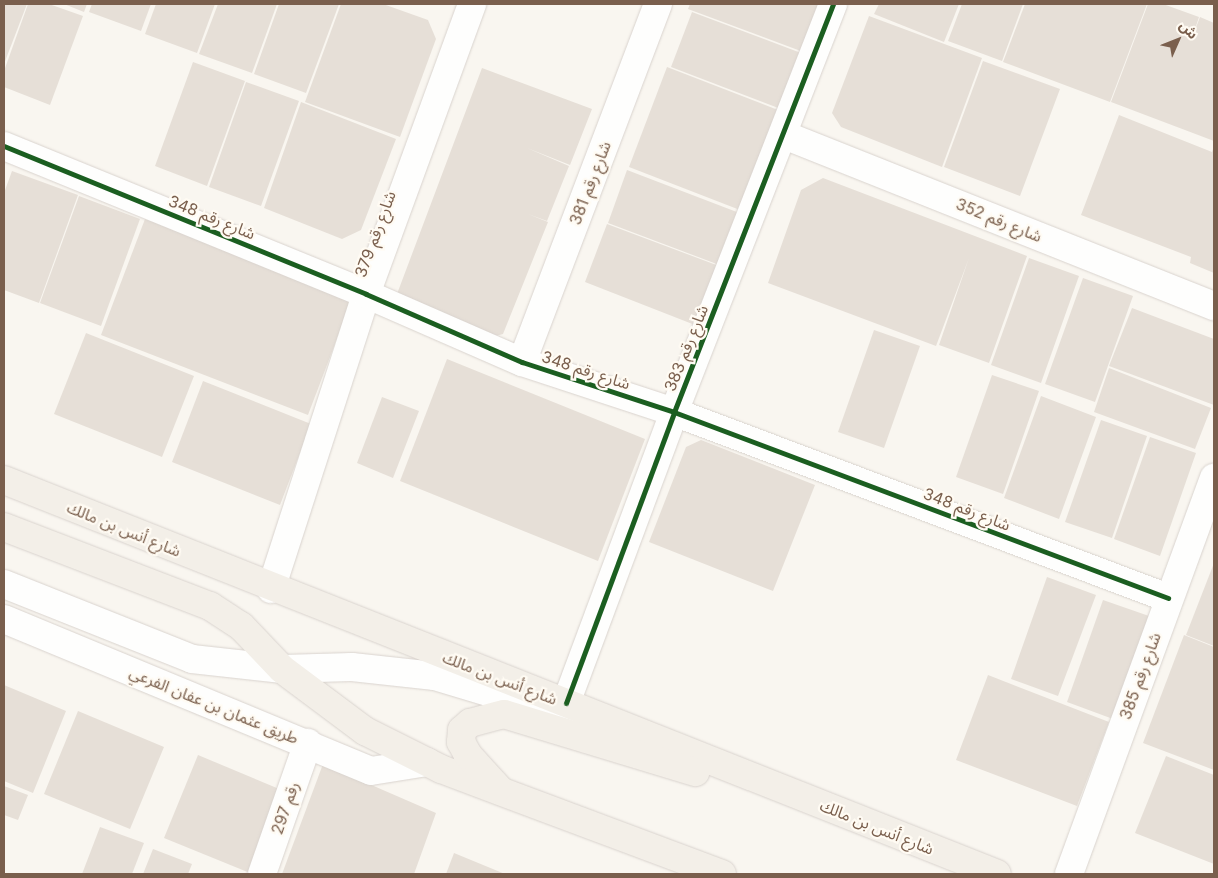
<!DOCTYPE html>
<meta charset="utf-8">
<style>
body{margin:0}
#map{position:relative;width:1218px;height:878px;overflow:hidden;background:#f9f6f0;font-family:Inter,"Noto Sans Arabic",sans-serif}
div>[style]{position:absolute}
.building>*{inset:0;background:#e6dfd7}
.roads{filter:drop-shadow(0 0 1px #d9d3ce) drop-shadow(0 0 1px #d9d3ce)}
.minor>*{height:28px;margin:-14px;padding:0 14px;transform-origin:14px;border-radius:14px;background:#fefefd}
.secondary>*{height:28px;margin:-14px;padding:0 14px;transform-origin:14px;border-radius:14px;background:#fefefd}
.primary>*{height:28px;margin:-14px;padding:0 14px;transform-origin:14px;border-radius:14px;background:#f3efe8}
.cycleway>*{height:5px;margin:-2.5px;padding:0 2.5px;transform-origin:2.5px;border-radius:2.5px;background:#1b5e20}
span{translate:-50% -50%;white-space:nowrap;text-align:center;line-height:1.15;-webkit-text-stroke:4.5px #fffbf3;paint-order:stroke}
.street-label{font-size:16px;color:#7a5f4d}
.frame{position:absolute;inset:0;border:5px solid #7a5f4d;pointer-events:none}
.north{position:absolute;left:1153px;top:15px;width:50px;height:50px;-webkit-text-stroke:4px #fffbf3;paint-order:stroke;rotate:46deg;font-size:14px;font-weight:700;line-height:20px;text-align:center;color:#7a5f4d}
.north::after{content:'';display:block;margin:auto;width:18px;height:22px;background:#7a5f4d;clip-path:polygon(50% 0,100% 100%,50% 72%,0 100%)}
</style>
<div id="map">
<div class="building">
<i style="clip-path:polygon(4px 4px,27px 4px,4px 64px)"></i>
<i style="clip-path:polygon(28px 4px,49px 4px,83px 16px,50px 105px,4px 87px,4px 71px)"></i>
<i style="clip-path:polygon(64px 4px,87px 4px,84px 12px)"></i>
<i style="clip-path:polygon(92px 4px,151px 4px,141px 31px,89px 12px)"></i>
<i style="clip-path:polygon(156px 4px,215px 4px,197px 53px,145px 34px)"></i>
<i style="clip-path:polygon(218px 4px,277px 4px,252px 73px,199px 54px)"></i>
<i style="clip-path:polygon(279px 4px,339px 4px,306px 93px,254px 74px)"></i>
<i style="clip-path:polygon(341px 4px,383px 4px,428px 20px,436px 39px,400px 137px,305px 102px)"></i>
<i style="clip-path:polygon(690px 4px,824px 4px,806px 53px,688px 9px)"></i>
<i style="clip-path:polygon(879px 4px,959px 4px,944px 42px,874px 14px)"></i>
<i style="clip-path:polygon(962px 4px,1023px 4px,1002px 61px,948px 41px)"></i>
<i style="clip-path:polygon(1025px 4px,1147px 4px,1110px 102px,1003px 62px)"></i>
<i style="clip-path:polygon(1148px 4px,1163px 4px,1199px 17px,1193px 35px,1200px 17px,1214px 23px,1214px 141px,1111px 102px)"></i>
<i style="clip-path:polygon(692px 12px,801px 53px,781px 109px,671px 67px)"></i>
<i style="clip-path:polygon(869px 16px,982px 58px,942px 167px,841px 127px,832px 113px)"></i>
<i style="clip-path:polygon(983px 61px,1060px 89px,1020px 196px,944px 167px)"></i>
<i style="clip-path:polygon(193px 62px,245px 81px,207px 186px,155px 166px)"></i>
<i style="clip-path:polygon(667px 67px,778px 110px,740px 210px,629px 167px)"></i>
<i style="clip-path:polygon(482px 68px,592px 109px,570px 165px,527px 148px,569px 166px,547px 221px,528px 214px,548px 222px,503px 334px,488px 338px,397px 294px)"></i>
<i style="clip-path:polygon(246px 82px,299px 101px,261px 206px,209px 187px)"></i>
<i style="clip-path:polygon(301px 102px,396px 139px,361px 230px,342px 239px,264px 208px)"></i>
<i style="clip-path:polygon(1119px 115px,1212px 152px,1214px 146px,1214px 273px,1190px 263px,1191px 257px,1081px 215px)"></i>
<i style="clip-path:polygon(627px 170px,742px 214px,722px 266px,608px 223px)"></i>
<i style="clip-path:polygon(12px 171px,78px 195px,39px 303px,4px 290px,4px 193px)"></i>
<i style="clip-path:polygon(823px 178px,1027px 256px,989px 363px,939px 345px,969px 258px,936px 346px,768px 283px,801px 190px)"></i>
<i style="clip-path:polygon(79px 196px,140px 219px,101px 326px,40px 303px)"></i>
<i style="clip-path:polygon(145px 219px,352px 299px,308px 415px,101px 335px)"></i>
<i style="clip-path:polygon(607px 224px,719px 266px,695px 325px,585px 282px)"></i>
<i style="clip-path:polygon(1029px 258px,1079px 276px,1041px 383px,991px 365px)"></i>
<i style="clip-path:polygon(1083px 278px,1133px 296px,1095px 402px,1045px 384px)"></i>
<i style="clip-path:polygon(1132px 308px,1214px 339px,1214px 405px,1109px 366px)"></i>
<i style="clip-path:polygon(874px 330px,920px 346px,884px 448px,838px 432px)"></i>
<i style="clip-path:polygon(86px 333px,194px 376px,162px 457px,54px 414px)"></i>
<i style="clip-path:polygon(447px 359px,645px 439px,598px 561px,400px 481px)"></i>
<i style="clip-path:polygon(1109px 368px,1211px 408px,1195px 449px,1094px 412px)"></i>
<i style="clip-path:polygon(992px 375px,1039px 391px,1003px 494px,956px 477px)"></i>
<i style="clip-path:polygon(203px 381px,311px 424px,280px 505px,172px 462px)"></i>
<i style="clip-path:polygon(1041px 396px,1096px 417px,1059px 519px,1004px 498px)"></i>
<i style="clip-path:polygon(382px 397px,419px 411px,393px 478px,357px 463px)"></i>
<i style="clip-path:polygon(1101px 420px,1147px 436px,1112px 538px,1065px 522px)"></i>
<i style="clip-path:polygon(1150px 437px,1196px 453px,1160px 556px,1114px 539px)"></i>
<i style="clip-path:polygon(701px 440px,815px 485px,773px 591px,649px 542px,686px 447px)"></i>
<i style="clip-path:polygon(1214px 563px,1214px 646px,1186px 635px)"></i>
<i style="clip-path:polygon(1047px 577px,1096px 595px,1058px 696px,1011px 679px)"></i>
<i style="clip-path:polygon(1103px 600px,1149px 616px,1113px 719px,1067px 702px)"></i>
<i style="clip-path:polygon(1184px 635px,1214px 647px,1214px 770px,1143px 743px)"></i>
<i style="clip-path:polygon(988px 675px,1109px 722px,1077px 806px,956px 760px)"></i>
<i style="clip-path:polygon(4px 685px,66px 711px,33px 793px,4px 781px)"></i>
<i style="clip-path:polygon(78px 711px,164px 747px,130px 829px,44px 794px)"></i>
<i style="clip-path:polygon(198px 755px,284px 791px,250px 873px,164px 838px)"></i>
<i style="clip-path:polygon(1166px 756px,1214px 775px,1214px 864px,1135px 833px)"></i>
<i style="clip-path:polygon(323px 764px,436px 813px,414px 874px,282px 874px)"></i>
<i style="clip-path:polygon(4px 786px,28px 795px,18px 820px,4px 815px)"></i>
<i style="clip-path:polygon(100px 827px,144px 843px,132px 874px,82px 874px)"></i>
<i style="clip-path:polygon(153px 849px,192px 864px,188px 874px,143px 874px)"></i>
<i style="clip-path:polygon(454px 853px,505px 874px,446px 874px)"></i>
</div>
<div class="roads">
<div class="minor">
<i style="left:784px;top:135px;width:463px;rotate:21.7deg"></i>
<i style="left:4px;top:146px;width:391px;rotate:22.2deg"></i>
<i style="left:366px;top:294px;width:170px;rotate:23.6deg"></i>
<i style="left:522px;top:362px;width:160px;rotate:18.2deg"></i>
<i style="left:674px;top:412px;width:528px;rotate:20.63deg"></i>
<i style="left:522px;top:362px;width:383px;rotate:-69.2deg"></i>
<i style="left:271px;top:589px;width:310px;rotate:-72.1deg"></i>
<i style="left:366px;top:294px;width:309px;rotate:-69.9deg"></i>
<i style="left:566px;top:703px;width:310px;rotate:-69.6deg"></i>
<i style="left:674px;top:412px;width:438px;rotate:-68.7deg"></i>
<i style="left:262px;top:874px;width:139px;rotate:-70.7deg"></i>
<i style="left:1069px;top:874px;width:422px;rotate:-69.9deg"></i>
</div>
<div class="secondary">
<i style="left:4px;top:584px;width:202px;rotate:21.7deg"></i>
<i style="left:192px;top:659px;width:91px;rotate:6.3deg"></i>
<i style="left:282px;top:669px;width:70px;rotate:-1.6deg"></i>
<i style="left:352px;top:667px;width:83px;rotate:6.2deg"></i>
<i style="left:435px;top:676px;width:156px;rotate:16.8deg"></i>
<i style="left:4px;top:619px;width:397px;rotate:22.5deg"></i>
<i style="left:371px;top:771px;width:57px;rotate:-9.1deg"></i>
</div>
<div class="primary">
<i style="left:4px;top:480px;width:1068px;rotate:21.64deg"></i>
<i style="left:4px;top:527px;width:221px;rotate:21deg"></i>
<i style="left:210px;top:606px;width:37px;rotate:33deg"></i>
<i style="left:241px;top:626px;width:59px;rotate:46.4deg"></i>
<i style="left:282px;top:669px;width:104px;rotate:36.8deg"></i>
<i style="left:365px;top:731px;width:85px;rotate:26.6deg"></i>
<i style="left:441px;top:769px;width:300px;rotate:20.5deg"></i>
<i style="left:498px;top:788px;width:45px;rotate:-132.3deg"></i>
<i style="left:468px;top:755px;width:15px;rotate:-118deg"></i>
<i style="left:461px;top:742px;width:12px;rotate:-85deg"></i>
<i style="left:462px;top:730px;width:11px;rotate:-41deg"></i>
<i style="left:470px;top:723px;width:35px;rotate:-15deg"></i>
<i style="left:504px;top:714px;width:200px;rotate:16.9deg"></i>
</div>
</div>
<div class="cycleway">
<i style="left:4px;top:146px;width:391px;rotate:22.2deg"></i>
<i style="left:366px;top:294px;width:170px;rotate:23.6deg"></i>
<i style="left:522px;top:362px;width:160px;rotate:18.2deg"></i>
<i style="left:674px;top:412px;width:528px;rotate:20.63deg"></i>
<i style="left:566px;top:703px;width:310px;rotate:-69.6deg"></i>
<i style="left:674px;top:412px;width:438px;rotate:-68.7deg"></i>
</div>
<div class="street-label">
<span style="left:590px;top:183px;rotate:-69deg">شارع رقم 381</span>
<span style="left:212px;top:217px;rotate:22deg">شارع رقم 348</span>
<span style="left:999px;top:220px;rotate:22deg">شارع رقم 352</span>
<span style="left:375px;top:234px;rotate:-70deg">شارع رقم 379</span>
<span style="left:686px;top:348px;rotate:-68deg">شارع رقم 383</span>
<span style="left:586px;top:370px;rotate:18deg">شارع رقم 348</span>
<span style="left:967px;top:509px;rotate:21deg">شارع رقم 348</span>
<span style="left:124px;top:529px;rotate:22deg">شارع أنس بن مالك</span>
<span style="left:1140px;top:676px;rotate:-70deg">شارع رقم 385</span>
<span style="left:500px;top:678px;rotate:21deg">شارع أنس بن مالك</span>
<span style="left:214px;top:705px;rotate:22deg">طريق عثمان بن عفان الفرعي</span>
<span style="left:285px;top:808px;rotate:-71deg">رقم 297</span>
<span style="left:877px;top:827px;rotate:22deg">شارع أنس بن مالك</span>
</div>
<div class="frame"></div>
<div class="north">ش</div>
</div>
